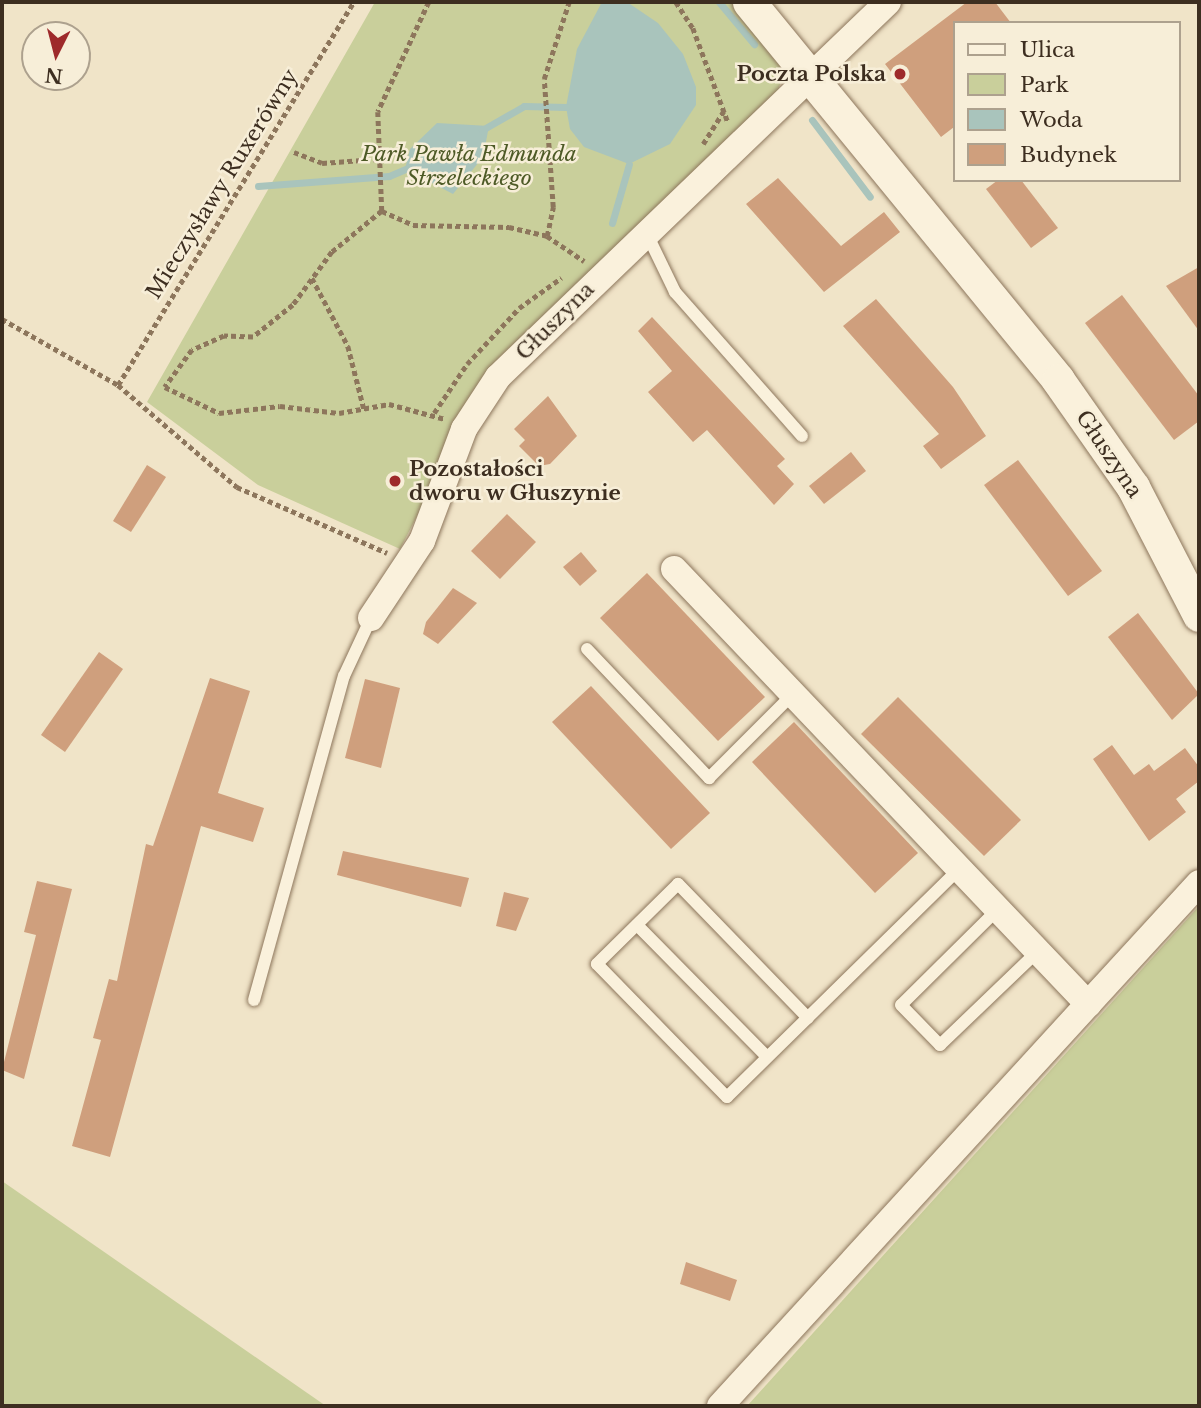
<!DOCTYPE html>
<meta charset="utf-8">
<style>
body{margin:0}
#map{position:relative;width:1201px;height:1408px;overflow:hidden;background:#f0e4c8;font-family:"Libre Baskerville",serif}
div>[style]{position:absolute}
.green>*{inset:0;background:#c9cf9b}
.water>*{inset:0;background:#a9c4bc}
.stream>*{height:7px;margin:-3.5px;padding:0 3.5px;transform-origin:3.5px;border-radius:3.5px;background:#a9c4bc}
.building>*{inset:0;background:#cf9f7d}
.path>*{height:4.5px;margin-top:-2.25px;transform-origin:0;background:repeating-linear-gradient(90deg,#8d765c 0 5px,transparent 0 8.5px)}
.roads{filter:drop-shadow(0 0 2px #8d765c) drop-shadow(0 0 2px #8d765c)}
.service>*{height:12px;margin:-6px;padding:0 6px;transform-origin:6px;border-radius:6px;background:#faf1dc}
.minor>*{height:26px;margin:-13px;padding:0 13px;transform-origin:13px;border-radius:13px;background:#faf1dc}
.tertiary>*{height:33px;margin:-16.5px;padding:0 16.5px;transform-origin:16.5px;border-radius:16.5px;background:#faf1dc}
.dots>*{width:19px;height:19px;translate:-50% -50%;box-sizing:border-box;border:4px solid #f7eed8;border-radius:50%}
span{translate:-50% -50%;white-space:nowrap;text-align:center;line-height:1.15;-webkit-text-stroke:5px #f7eed8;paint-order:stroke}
.poi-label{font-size:21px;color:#3d2e20;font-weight:700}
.right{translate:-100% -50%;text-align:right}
.left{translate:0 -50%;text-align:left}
.park-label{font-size:21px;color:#4d5a26;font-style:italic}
.street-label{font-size:21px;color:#3d2e20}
.frame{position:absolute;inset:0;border:4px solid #3d2e20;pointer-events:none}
.legend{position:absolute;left:953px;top:21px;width:228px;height:161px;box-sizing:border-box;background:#f7eed8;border:2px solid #ada18e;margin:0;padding:9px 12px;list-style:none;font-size:21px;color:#3d2e20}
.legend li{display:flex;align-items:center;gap:14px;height:35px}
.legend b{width:35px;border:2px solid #ada18e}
.north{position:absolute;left:21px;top:21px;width:70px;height:70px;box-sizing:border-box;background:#f7eed8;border:2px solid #ada18e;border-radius:50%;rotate:186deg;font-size:19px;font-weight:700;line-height:28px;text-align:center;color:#3d2e20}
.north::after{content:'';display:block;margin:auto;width:24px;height:32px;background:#9e2a2b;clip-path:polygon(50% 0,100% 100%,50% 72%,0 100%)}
</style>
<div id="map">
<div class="green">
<i style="clip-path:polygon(375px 2px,733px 2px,779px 58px,782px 77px,777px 95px,492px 371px,400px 549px,258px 485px,147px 402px)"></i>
<i style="clip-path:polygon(1199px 906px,1199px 1406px,747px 1406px)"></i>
<i style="clip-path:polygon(2px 1181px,326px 1406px,2px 1406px)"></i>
</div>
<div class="water">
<i style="clip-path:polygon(602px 2px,627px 2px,658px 23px,683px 54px,696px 87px,696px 105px,670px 144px,629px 164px,584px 147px,570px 129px,566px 107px,577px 49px)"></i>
<i style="clip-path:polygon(437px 123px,489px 126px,483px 157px,453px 194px,405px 169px,410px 149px)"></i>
</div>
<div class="stream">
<i style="left:719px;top:2px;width:55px;rotate:50.2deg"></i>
<i style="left:812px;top:120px;width:96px;rotate:53deg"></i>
<i style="left:482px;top:130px;width:48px;rotate:-29.7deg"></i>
<i style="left:524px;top:106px;width:42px;rotate:1.4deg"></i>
<i style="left:258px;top:186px;width:131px;rotate:-4.4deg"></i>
<i style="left:389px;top:176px;width:25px;rotate:-23deg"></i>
<i style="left:612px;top:223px;width:61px;rotate:-73.9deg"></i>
</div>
<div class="building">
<i style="clip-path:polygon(967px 2px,995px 2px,1011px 23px,954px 23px,954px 127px,941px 137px,885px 64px)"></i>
<i style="clip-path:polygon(778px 178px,841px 246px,884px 212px,900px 232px,824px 292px,746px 204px)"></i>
<i style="clip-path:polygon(998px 180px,1021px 180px,1058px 228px,1031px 248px,986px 189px)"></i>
<i style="clip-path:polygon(1199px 267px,1199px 331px,1166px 286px)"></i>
<i style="clip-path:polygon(1122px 295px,1199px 396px,1199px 421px,1174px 440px,1085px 323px)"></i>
<i style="clip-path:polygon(876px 299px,953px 387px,986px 436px,941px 469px,923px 446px,939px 434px,843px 326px)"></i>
<i style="clip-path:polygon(652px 317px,785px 459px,777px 466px,794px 484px,774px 505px,707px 430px,693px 442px,648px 392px,672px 371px,638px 331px)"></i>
<i style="clip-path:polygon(548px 396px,577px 436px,550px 464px,539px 466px,519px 446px,525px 440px,514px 429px)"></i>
<i style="clip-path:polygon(851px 452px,866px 471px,824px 504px,809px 486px)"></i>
<i style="clip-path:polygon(1018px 460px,1102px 571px,1068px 596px,984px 485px)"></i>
<i style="clip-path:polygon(147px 465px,166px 477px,131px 532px,113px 521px)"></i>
<i style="clip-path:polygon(507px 514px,536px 542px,500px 579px,471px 551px)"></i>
<i style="clip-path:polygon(581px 552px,597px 571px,580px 586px,563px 567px)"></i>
<i style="clip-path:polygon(647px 573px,765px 697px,718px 741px,600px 618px)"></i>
<i style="clip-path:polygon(453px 588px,477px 603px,438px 644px,423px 634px,426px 622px)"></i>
<i style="clip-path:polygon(1138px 613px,1199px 694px,1172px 720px,1108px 637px)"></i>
<i style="clip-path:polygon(99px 652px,123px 669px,65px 752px,41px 735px)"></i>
<i style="clip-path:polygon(210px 678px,250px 691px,218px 793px,264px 808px,253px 842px,201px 826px,110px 1157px,72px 1146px,101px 1040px,93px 1038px,109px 979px,117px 981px,146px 844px,153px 846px)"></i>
<i style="clip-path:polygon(365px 679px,400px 688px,381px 768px,345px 758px)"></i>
<i style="clip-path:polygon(591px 686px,710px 813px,671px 849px,552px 722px)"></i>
<i style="clip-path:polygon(898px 697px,1021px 820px,984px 856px,861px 734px)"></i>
<i style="clip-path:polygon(794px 722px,918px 853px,875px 893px,752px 762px)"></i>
<i style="clip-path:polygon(1112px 745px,1134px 775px,1149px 764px,1154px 771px,1185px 748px,1199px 767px,1199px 781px,1176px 799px,1186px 812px,1149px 841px,1093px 759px)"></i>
<i style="clip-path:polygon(343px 851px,469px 878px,461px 907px,337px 875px)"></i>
<i style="clip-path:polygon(37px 881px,72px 889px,24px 1079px,2px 1070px,36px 935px,24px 932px)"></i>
<i style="clip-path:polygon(504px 892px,529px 898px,516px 931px,496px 926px)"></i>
<i style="clip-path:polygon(686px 1262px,737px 1280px,730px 1301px,680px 1284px)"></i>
</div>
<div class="path">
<i style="left:429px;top:2px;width:121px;rotate:114.9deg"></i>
<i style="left:378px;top:112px;width:99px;rotate:87.7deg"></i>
<i style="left:382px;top:211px;width:34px;rotate:24deg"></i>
<i style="left:413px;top:225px;width:96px;rotate:1.2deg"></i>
<i style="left:509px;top:227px;width:39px;rotate:13deg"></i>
<i style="left:547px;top:236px;width:45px;rotate:34deg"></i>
<i style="left:676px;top:2px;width:31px;rotate:57deg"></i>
<i style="left:693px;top:28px;width:100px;rotate:69.6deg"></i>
<i style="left:703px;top:144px;width:39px;rotate:-58deg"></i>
<i style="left:294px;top:152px;width:30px;rotate:21deg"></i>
<i style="left:322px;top:163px;width:54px;rotate:-4.2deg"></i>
<i style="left:382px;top:211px;width:65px;rotate:140.6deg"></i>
<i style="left:332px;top:252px;width:66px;rotate:126.3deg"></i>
<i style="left:293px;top:305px;width:51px;rotate:141.3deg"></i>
<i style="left:253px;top:337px;width:29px;rotate:-178deg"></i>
<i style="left:224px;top:336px;width:35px;rotate:156deg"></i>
<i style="left:192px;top:350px;width:46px;rotate:126.1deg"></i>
<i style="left:165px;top:387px;width:60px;rotate:25.7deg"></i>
<i style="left:219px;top:413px;width:61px;rotate:-6.5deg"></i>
<i style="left:280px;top:406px;width:59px;rotate:6.8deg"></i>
<i style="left:339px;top:413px;width:51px;rotate:-10.2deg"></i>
<i style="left:389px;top:404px;width:58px;rotate:15deg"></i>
<i style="left:547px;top:236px;width:30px;rotate:-78deg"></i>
<i style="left:553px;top:207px;width:128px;rotate:-94deg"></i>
<i style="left:544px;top:79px;width:81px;rotate:-72deg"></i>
<i style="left:312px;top:278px;width:77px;rotate:62.1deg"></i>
<i style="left:348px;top:346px;width:65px;rotate:75.7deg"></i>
<i style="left:2px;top:319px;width:133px;rotate:29.6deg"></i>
<i style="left:118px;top:385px;width:157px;rotate:40.6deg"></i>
<i style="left:237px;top:487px;width:164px;rotate:23.7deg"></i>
<i style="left:118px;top:385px;width:450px;rotate:-58.4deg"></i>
<i style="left:434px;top:413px;width:59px;rotate:-56deg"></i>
<i style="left:467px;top:364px;width:76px;rotate:-47.1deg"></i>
<i style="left:519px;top:308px;width:52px;rotate:-35.5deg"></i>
</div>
<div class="roads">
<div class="service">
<i style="left:646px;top:232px;width:67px;rotate:64.2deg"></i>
<i style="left:675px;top:292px;width:192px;rotate:48.6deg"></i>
<i style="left:587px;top:649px;width:178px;rotate:46.6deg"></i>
<i style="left:709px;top:778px;width:119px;rotate:-45deg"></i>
<i style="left:998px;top:909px;width:136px;rotate:135.3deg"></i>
<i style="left:901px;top:1005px;width:56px;rotate:45.7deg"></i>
<i style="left:940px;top:1045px;width:136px;rotate:-43.8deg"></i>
<i style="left:637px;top:925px;width:185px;rotate:45.4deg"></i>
<i style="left:254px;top:1000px;width:336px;rotate:-74.5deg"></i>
<i style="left:344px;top:676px;width:64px;rotate:-65deg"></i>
<i style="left:808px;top:1018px;width:187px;rotate:-134.1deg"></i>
<i style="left:678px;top:884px;width:114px;rotate:135.4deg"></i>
<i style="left:597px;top:964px;width:186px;rotate:45.7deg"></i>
<i style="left:727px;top:1097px;width:325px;rotate:-44.5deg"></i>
</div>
<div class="minor">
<i style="left:674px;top:569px;width:601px;rotate:46.42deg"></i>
<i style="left:371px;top:618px;width:92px;rotate:-56.5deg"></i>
<i style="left:422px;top:541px;width:120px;rotate:-69.4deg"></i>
<i style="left:464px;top:429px;width:62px;rotate:-56.8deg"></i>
<i style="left:498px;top:377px;width:541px;rotate:-43.88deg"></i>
<i style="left:720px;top:1406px;width:709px;rotate:-47.51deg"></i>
</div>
<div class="tertiary">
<i style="left:749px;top:2px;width:488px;rotate:50.7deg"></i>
<i style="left:1058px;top:380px;width:131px;rotate:55deg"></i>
<i style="left:1133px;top:487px;width:144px;rotate:62.7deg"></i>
</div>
</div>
<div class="dots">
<i style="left:900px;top:74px;background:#9e2a2b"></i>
<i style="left:395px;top:481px;background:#9e2a2b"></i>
</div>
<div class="poi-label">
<span class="right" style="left:886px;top:74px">Poczta Polska</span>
<span class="left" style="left:409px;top:481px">Pozostałości<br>dworu w Głuszynie</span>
</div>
<div class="park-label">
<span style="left:469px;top:166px">Park Pawła Edmunda<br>Strzeleckiego</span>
</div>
<div class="street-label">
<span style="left:222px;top:184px;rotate:-58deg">Mieczysławy Ruxerówny</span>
<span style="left:555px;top:321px;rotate:-45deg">Głuszyna</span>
<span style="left:1109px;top:454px;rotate:56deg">Głuszyna</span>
</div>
<div class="frame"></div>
<ul class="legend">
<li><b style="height:9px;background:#faf1dc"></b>Ulica</li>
<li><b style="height:19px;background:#c9cf9b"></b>Park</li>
<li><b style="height:19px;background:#a9c4bc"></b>Woda</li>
<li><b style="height:19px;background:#cf9f7d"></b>Budynek</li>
</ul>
<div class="north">N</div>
</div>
